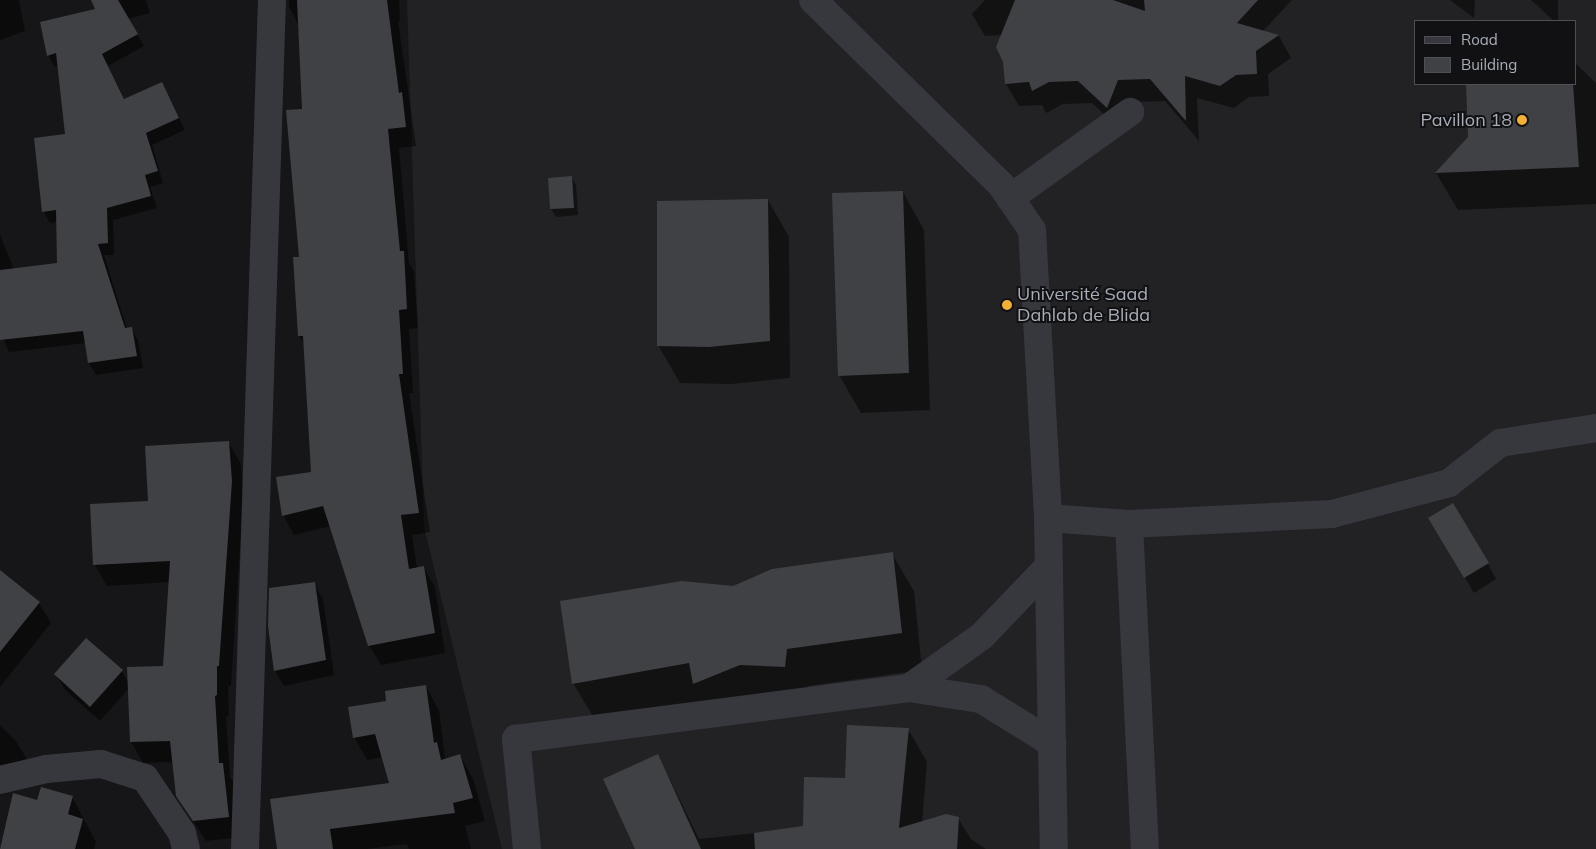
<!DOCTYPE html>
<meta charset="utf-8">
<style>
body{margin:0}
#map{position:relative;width:1596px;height:849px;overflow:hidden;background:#161618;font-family:Mulish,sans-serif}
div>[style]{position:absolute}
.built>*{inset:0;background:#222225}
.shadow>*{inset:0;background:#0007}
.building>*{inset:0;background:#404145}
.minor>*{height:28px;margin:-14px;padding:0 14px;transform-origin:14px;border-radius:14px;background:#37383d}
.dots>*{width:14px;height:14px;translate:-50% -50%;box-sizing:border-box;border:2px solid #111113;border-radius:50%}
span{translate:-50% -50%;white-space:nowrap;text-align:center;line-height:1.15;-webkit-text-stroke:4px #111113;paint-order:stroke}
.poi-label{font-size:18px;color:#a8adb8}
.right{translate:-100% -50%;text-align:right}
.left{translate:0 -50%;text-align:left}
.legend{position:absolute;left:1414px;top:20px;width:162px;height:65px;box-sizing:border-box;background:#111113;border:1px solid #4d4f55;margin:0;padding:6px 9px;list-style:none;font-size:15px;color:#a8adb8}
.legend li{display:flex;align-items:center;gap:10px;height:25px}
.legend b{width:25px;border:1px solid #4d4f55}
</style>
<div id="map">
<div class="built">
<i style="clip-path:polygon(evenodd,407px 0,1596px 0,1596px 849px,502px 849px,424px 527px,407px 0,1415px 21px,1575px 21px,1575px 84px,1415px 84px,1415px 21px)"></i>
</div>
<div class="shadow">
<i style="clip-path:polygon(0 0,19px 0,25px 31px,0 40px)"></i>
<i style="clip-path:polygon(92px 0,146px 0,150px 13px,128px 19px,144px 46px,108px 66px,125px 100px,162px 83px,185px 130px,152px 145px,163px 183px,150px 187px,157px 208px,113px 220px,114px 255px,104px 255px,127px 329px,131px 328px,138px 340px,143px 368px,96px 375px,89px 363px,86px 343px,9px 352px,0 332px,0 235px,14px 269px,58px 264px,57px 222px,50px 223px,43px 211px,66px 135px,59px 66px,55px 67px,48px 55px,97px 10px)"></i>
<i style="clip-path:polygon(289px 0,399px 0,400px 21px,398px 21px,416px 146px,399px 148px,409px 263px,414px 272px,418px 328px,409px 329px,413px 393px,409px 393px,430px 532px,412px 535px,417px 569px,424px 568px,435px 587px,445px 653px,381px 665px,369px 645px,331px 526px,294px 535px,283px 515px,312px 473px,305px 345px,299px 336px,295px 258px,301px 258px,303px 110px,299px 26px,289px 7px)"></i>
<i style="clip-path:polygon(985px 0,1292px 0,1263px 31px,1279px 36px,1291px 58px,1268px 74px,1269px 96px,1249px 97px,1234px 108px,1197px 98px,1199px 141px,1165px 101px,1131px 102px,1120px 129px,1092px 103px,1063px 104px,1046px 113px,1042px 105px,1019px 106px,1006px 84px,1002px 35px,985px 36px,972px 14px)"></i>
<i style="clip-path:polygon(1450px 0,1475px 0,1474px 18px)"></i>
<i style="clip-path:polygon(1531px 0,1558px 0,1558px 21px,1554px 21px)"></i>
<i style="clip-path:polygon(1575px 63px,1596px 83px,1596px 204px,1458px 210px,1436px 173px,1470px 138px,1468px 84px,1575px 84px)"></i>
<i style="clip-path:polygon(571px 177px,576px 185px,578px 215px,556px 217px,551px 209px,549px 179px)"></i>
<i style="clip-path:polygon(903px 192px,924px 230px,930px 410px,861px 413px,839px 375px)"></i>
<i style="clip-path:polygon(768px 200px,789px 237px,790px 378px,731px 384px,680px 383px,658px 345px)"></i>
<i style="clip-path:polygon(229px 443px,241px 464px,243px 503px,231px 686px,228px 686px,229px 716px,226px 717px,230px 777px,235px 785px,240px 837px,206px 841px,177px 796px,174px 762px,143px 763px,131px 742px,129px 688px,100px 721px,65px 690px,56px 674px,122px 671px,129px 684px,164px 667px,170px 582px,107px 586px,95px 565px,149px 502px)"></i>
<i style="clip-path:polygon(1439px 534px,1488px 564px,1496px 579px,1474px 593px)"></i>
<i style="clip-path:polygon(892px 554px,914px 591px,922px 670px,808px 686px,806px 704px,595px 720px,573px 683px,733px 587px)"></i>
<i style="clip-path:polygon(0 583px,39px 603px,51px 623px,0 687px)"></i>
<i style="clip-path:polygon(314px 583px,323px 599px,334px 675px,284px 686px,275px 671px,269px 626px)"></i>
<i style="clip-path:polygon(426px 687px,439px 710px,445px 758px,460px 756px,473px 779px,485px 821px,465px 826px,471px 849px,409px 849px,407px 844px,367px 849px,278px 849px,390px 784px,383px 757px,367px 760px,354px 737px,387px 702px)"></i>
<i style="clip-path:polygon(0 725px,16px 741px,28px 761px,0 767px)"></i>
<i style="clip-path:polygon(908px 729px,927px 762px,922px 823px,958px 818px,971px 839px,986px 849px,636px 849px,658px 755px,699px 839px,804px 828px,846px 779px)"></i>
<i style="clip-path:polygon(14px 795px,38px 802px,72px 797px,96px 842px,94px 849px,0 849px)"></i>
</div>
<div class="building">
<i style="clip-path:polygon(91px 0,118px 0,138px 34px,102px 54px,124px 99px,162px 82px,179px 118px,146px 133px,158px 171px,145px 175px,151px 196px,107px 208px,108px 243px,98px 244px,125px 328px,132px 327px,137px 356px,88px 363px,83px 331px,0 340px,0 270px,57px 263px,56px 210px,42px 212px,34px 138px,65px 134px,56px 53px,47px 56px,40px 22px,95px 9px)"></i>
<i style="clip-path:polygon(297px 0,387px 0,399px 93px,402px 92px,406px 127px,388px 129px,400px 251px,404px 251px,407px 309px,399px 310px,403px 374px,399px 374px,419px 513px,401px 515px,409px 569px,424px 566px,435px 633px,368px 646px,323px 506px,282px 516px,276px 477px,311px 472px,303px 336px,298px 336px,293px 257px,299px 257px,286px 110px,302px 109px)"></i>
<i style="clip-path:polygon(1015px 0,1113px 0,1145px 11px,1144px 0,1258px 0,1237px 23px,1279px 35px,1256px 51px,1257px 74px,1236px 75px,1220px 86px,1185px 76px,1186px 121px,1150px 79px,1118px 80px,1107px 108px,1078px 81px,1049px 82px,1032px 91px,1029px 82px,1005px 84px,1003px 62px,996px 47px)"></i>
<i style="clip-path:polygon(1466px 84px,1573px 84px,1579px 167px,1435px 173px,1468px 137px)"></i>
<i style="clip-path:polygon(572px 176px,574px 208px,550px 209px,548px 178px)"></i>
<i style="clip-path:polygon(903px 191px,909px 373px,838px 376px,832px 193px)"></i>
<i style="clip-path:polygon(768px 199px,770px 341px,709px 347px,657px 346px,657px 201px)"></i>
<i style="clip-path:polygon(229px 441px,232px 481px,219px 666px,217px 666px,217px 695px,215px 696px,219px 763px,223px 763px,229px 817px,193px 821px,176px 796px,170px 741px,130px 742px,127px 667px,163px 666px,170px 561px,93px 565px,90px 504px,148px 501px,145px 446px)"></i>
<i style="clip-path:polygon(1453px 503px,1489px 563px,1464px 578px,1428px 518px)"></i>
<i style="clip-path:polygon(893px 552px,902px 633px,787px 649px,785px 667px,740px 665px,693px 684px,689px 663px,572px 684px,560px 601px,682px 581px,733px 586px,772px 569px)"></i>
<i style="clip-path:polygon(0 570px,40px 602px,0 652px)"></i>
<i style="clip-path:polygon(315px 582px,326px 660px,274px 671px,268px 626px,269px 588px)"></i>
<i style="clip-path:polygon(86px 638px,123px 670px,90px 707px,54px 674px)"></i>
<i style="clip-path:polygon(426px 685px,434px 743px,437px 742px,441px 760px,460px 754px,473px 798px,453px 803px,455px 813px,330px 829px,333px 849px,277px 849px,270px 799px,389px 783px,375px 734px,353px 738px,348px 707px,386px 701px,385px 691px)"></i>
<i style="clip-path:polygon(847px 725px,909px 728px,899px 828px,946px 814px,959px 817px,957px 849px,755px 849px,754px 833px,803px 826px,804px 777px,845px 778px)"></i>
<i style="clip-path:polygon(658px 754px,701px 849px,635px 849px,603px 779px)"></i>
<i style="clip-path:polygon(41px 787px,73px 796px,68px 814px,83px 819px,75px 849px,0 849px,13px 793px,37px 800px)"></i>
</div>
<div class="minor">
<i style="left:813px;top:0;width:265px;rotate:44.5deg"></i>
<i style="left:1002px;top:186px;width:53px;rotate:55.7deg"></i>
<i style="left:1032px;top:230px;width:288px;rotate:86.8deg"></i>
<i style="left:1048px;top:518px;width:331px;rotate:89deg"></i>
<i style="left:1010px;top:198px;width:148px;rotate:-35.6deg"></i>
<i style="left:1048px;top:518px;width:81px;rotate:4.2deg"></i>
<i style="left:1129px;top:524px;width:325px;rotate:87.2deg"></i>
<i style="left:1129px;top:524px;width:203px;rotate:-2.8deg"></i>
<i style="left:1332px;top:514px;width:121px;rotate:-14.8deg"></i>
<i style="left:1449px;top:483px;width:65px;rotate:-38.1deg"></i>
<i style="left:1500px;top:443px;width:97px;rotate:-8.9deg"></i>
<i style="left:909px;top:688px;width:73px;rotate:8.7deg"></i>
<i style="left:981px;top:699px;width:84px;rotate:31.8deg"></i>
<i style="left:0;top:780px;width:47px;rotate:-13.4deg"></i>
<i style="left:46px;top:769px;width:55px;rotate:-5.2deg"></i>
<i style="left:101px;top:764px;width:46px;rotate:17.7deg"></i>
<i style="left:145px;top:778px;width:66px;rotate:56.1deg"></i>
<i style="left:182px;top:833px;width:16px;rotate:76deg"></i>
<i style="left:245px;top:849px;width:849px;rotate:-88.18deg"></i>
<i style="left:527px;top:849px;width:111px;rotate:-95.7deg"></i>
<i style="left:516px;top:739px;width:396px;rotate:-7.4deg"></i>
<i style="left:909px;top:688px;width:90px;rotate:-35.5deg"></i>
<i style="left:982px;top:636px;width:97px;rotate:-46.3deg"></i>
</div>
<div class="dots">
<i style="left:1522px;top:120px;background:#f2b134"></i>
<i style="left:1007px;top:305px;background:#f2b134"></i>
</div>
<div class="poi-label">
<span class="right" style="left:1512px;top:120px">Pavillon 18</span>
<span class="left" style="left:1017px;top:305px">Université Saad<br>Dahlab de Blida</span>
</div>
<ul class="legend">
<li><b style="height:6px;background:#37383d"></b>Road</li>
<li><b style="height:14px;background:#404145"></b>Building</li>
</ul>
</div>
